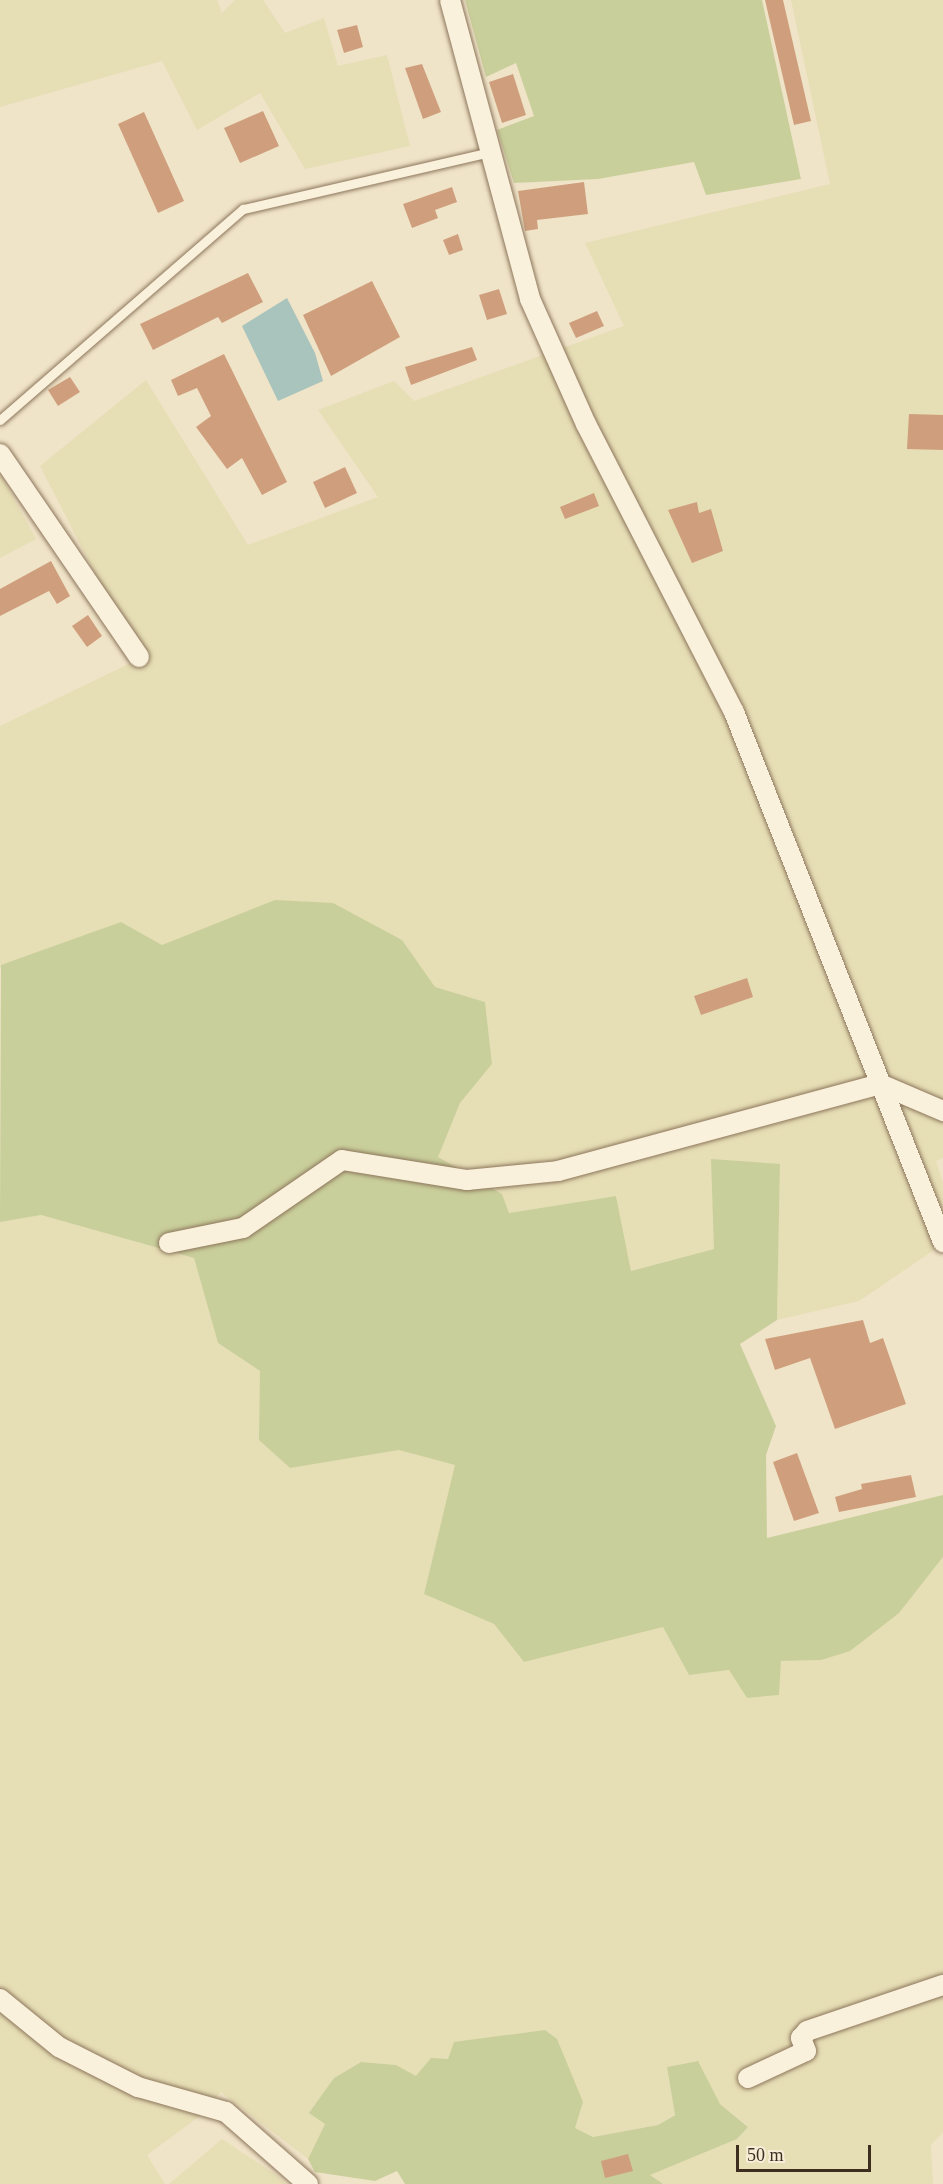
<!DOCTYPE html>
<style>
body{margin:0}
#map{position:relative;width:943px;height:2184px;overflow:hidden;background:#f0e4c8;font-family:Georgia,serif}
div>[style]{position:absolute}
.farmland>*{inset:0;background:#e6deb5}
.green>*{inset:0;background:#c9cf9b}
.water>*{inset:0;background:#a9c4bc}
.building>*{inset:0;background:#cf9f7d}
.roads{filter:drop-shadow(0 0 2px #8d765c) drop-shadow(0 0 2px #8d765c)}
.lane>*{height:9px;margin:-4.5px;padding:0 4.5px;transform-origin:4.5px;border-radius:4.5px;background:#faf1dc}
.street>*{height:20px;margin:-10px;padding:0 10px;transform-origin:10px;border-radius:10px;background:#faf1dc}
span{translate:-50% -50%;white-space:nowrap;text-align:center;line-height:1.15;-webkit-text-stroke:6px #f7eed8;paint-order:stroke}
.scale{position:absolute;left:736px;top:2145px;width:135px;height:27px;box-sizing:border-box;border:3px solid #3d2e20;border-top:0;padding-left:8px;font-size:18px;line-height:21px;white-space:nowrap;color:#3d2e20;-webkit-text-stroke:4px #f7eed8;paint-order:stroke}
</style>
<div id="map">
<div class="farmland">
<i style="clip-path:polygon(0 0,217px 0,222px 13px,235px 0,263px 0,285px 33px,324px 18px,338px 66px,387px 55px,410px 146px,305px 169px,260px 93px,197px 130px,162px 61px,0 107px)"></i>
<i style="clip-path:polygon(791px 0,943px 0,943px 1158px,936px 1161px,943px 1183px,943px 1244px,859px 1301px,777px 1320px,780px 1164px,714px 1249px,631px 1271px,616px 1196px,509px 1213px,502px 1194px,437px 1158px,460px 1103px,492px 1064px,485px 1002px,434px 987px,402px 940px,275px 900px,162px 945px,121px 922px,0 968px,0 726px,139px 659px,40px 466px,146px 380px,248px 545px,378px 497px,318px 410px,394px 381px,414px 401px,624px 326px,585px 243px,830px 184px)"></i>
<i style="clip-path:polygon(0 473px,36px 539px,0 558px)"></i>
<i style="clip-path:polygon(41px 1215px,194px 1258px,218px 1343px,260px 1371px,260px 1440px,290px 1468px,399px 1450px,456px 1465px,424px 1594px,494px 1624px,524px 1662px,663px 1627px,689px 1675px,729px 1670px,747px 1698px,779px 1695px,781px 1661px,821px 1660px,899px 1613px,943px 1557px,943px 2132px,931px 2145px,933px 2184px,663px 2184px,649px 2175px,737px 2139px,748px 2126px,720px 2104px,697px 2061px,667px 2067px,675px 2114px,658px 2125px,593px 2137px,575px 2128px,544px 2030px,515px 2034px,416px 2076px,396px 2065px,361px 2062px,334px 2078px,310px 2113px,325px 2124px,308px 2159px,221px 2092px,200px 2116px,147px 2155px,165px 2184px,0 2184px,0 1222px)"></i>
<i style="clip-path:polygon(222px 2139px,275px 2174px,286px 2184px,169px 2184px)"></i>
</div>
<div class="green">
<i style="clip-path:polygon(465px 0,762px 0,801px 179px,706px 195px,694px 162px,598px 179px,514px 183px,497px 130px,534px 116px,516px 63px,486px 77px)"></i>
<i style="clip-path:polygon(275px 900px,333px 903px,402px 940px,435px 987px,485px 1002px,492px 1064px,460px 1103px,438px 1157px,502px 1194px,509px 1213px,616px 1196px,631px 1271px,714px 1249px,711px 1159px,780px 1164px,777px 1320px,740px 1344px,776px 1426px,766px 1455px,767px 1538px,943px 1495px,943px 1557px,899px 1613px,850px 1651px,821px 1660px,781px 1661px,779px 1695px,747px 1698px,729px 1670px,689px 1675px,663px 1627px,524px 1662px,494px 1624px,424px 1594px,455px 1465px,399px 1450px,290px 1468px,259px 1440px,260px 1371px,218px 1343px,194px 1258px,41px 1215px,0 1222px,1px 965px,121px 922px,162px 945px)"></i>
<i style="clip-path:polygon(545px 2030px,557px 2039px,583px 2102px,575px 2128px,593px 2137px,658px 2125px,675px 2115px,667px 2067px,698px 2061px,720px 2104px,748px 2127px,737px 2139px,650px 2175px,663px 2184px,405px 2184px,397px 2171px,375px 2181px,315px 2172px,308px 2159px,325px 2124px,309px 2113px,334px 2078px,361px 2062px,396px 2065px,416px 2076px,431px 2058px,448px 2059px,454px 2042px)"></i>
</div>
<div class="water">
<i style="clip-path:polygon(287px 298px,315px 353px,323px 381px,278px 401px,242px 326px)"></i>
</div>
<div class="building">
<i style="clip-path:polygon(765px 0,783px 0,811px 121px,794px 125px)"></i>
<i style="clip-path:polygon(357px 25px,363px 47px,344px 53px,337px 30px)"></i>
<i style="clip-path:polygon(422px 64px,441px 112px,423px 119px,405px 68px)"></i>
<i style="clip-path:polygon(513px 74px,526px 115px,502px 123px,489px 82px)"></i>
<i style="clip-path:polygon(263px 111px,279px 146px,240px 163px,224px 128px)"></i>
<i style="clip-path:polygon(144px 112px,184px 201px,158px 213px,118px 124px)"></i>
<i style="clip-path:polygon(584px 182px,588px 214px,537px 220px,538px 229px,525px 231px,518px 191px)"></i>
<i style="clip-path:polygon(452px 187px,457px 202px,435px 210px,438px 218px,412px 228px,403px 204px)"></i>
<i style="clip-path:polygon(458px 234px,463px 250px,449px 255px,443px 240px)"></i>
<i style="clip-path:polygon(248px 273px,263px 302px,222px 323px,218px 317px,153px 350px,140px 324px)"></i>
<i style="clip-path:polygon(372px 281px,400px 337px,331px 376px,303px 315px)"></i>
<i style="clip-path:polygon(499px 289px,507px 314px,487px 320px,479px 295px)"></i>
<i style="clip-path:polygon(597px 311px,604px 326px,576px 338px,569px 323px)"></i>
<i style="clip-path:polygon(472px 347px,477px 360px,411px 385px,405px 367px)"></i>
<i style="clip-path:polygon(224px 354px,287px 482px,262px 495px,242px 458px,227px 469px,196px 427px,211px 416px,197px 388px,178px 396px,171px 380px)"></i>
<i style="clip-path:polygon(70px 377px,80px 392px,58px 406px,48px 390px)"></i>
<i style="clip-path:polygon(909px 414px,943px 415px,943px 450px,907px 449px)"></i>
<i style="clip-path:polygon(345px 467px,357px 493px,325px 508px,313px 482px)"></i>
<i style="clip-path:polygon(594px 493px,599px 506px,565px 519px,560px 507px)"></i>
<i style="clip-path:polygon(697px 502px,699px 513px,711px 509px,723px 551px,692px 563px,668px 510px)"></i>
<i style="clip-path:polygon(51px 561px,70px 596px,57px 604px,49px 591px,0 616px,0 589px)"></i>
<i style="clip-path:polygon(88px 615px,102px 636px,87px 647px,72px 626px)"></i>
<i style="clip-path:polygon(747px 978px,753px 997px,701px 1015px,694px 996px)"></i>
<i style="clip-path:polygon(863px 1320px,870px 1343px,883px 1338px,906px 1404px,835px 1429px,810px 1358px,775px 1370px,765px 1339px)"></i>
<i style="clip-path:polygon(797px 1453px,819px 1513px,794px 1521px,773px 1462px)"></i>
<i style="clip-path:polygon(911px 1475px,916px 1497px,839px 1512px,835px 1497px,862px 1489px,861px 1484px)"></i>
<i style="clip-path:polygon(628px 2154px,633px 2171px,605px 2178px,601px 2161px)"></i>
</div>
<div class="roads">
<div class="lane">
<i style="left:0;top:420px;width:322px;rotate:-41deg"></i>
<i style="left:243px;top:209px;width:253px;rotate:-13deg"></i>
</div>
<div class="street">
<i style="left:450px;top:0;width:310px;rotate:75deg"></i>
<i style="left:530px;top:299px;width:137px;rotate:65.9deg"></i>
<i style="left:586px;top:424px;width:324px;rotate:62.8deg"></i>
<i style="left:734px;top:712px;width:570px;rotate:68.48deg"></i>
<i style="left:0;top:454px;width:246px;rotate:55.6deg"></i>
<i style="left:169px;top:1243px;width:76px;rotate:-11.5deg"></i>
<i style="left:243px;top:1228px;width:120px;rotate:-34.5deg"></i>
<i style="left:342px;top:1160px;width:127px;rotate:9.1deg"></i>
<i style="left:467px;top:1180px;width:91px;rotate:-5.6deg"></i>
<i style="left:558px;top:1171px;width:334px;rotate:-15.1deg"></i>
<i style="left:880px;top:1084px;width:69px;rotate:23.2deg"></i>
<i style="left:0;top:1999px;width:76px;rotate:39.1deg"></i>
<i style="left:59px;top:2047px;width:89px;rotate:26.9deg"></i>
<i style="left:138px;top:2087px;width:91px;rotate:15.9deg"></i>
<i style="left:226px;top:2112px;width:109px;rotate:41.3deg"></i>
<i style="left:748px;top:2078px;width:64px;rotate:-25deg"></i>
<i style="left:806px;top:2051px;width:14px;rotate:-111deg"></i>
<i style="left:801px;top:2038px;width:9px;rotate:-49deg"></i>
<i style="left:807px;top:2031px;width:144px;rotate:-18.7deg"></i>
</div>
</div>
<div class="scale">50 m</div>
</div>
